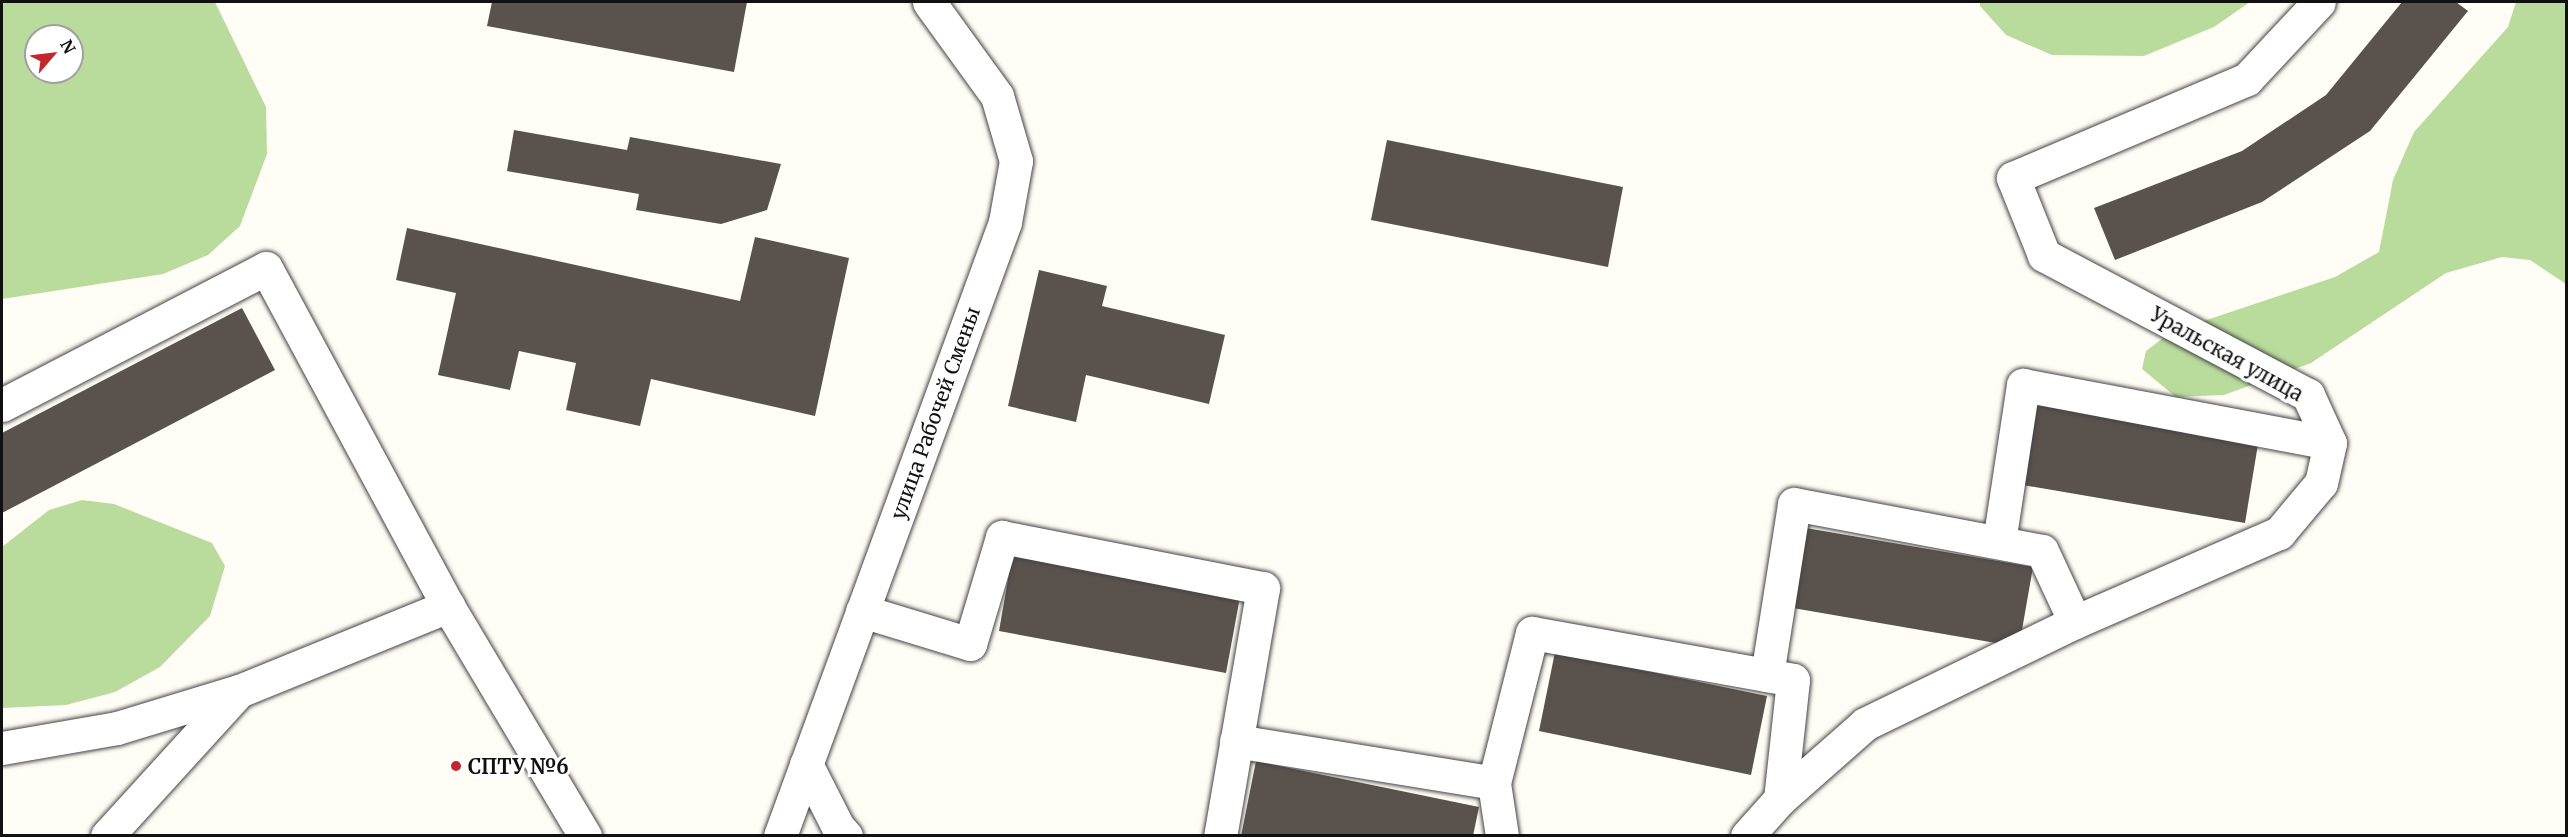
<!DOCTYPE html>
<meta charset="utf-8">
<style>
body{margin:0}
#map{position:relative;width:2568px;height:837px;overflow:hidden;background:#fffdf5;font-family:Merriweather,serif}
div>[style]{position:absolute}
.forest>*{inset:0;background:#b9dc9c}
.building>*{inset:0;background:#5a524d}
.roads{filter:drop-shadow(0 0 2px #444) drop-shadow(0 0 2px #444)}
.minor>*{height:33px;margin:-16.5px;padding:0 16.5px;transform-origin:16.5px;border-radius:16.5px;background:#fff}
.dots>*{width:16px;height:16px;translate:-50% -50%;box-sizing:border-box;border:3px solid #fff;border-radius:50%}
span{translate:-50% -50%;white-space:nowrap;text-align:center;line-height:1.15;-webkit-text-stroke:6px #fff;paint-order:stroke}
.street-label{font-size:20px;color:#111}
.poi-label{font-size:20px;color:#111;font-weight:700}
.left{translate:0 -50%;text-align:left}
.frame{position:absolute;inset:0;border:3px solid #111;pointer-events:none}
.north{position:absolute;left:24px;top:24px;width:60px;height:60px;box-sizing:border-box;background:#fff;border:2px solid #a0a0a0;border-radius:50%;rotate:62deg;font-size:16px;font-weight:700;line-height:24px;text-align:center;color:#111}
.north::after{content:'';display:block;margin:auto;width:21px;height:27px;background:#c4262e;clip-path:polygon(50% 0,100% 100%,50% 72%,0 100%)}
</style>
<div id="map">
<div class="forest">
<i style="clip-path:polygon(evenodd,2px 2px,215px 2px,266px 107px,267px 154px,240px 226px,208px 255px,163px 274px,2px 299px,2px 2px,36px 36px,72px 36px,72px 72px,36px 72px,36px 36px)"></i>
<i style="clip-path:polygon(1980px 2px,2250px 2px,2214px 27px,2144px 56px,2052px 55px,2006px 35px,1980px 6px)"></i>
<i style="clip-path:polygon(2516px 2px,2566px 2px,2566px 284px,2530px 260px,2502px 257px,2446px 273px,2311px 363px,2224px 395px,2176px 397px,2142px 369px,2146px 351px,2171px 332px,2335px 277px,2379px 252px,2393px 180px,2414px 132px,2508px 27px)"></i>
<i style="clip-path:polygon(82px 500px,114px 504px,212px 543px,225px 566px,210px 616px,160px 667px,115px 692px,66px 705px,2px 708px,2px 547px,49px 510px)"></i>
</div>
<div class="building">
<i style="clip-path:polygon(492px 2px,747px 2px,734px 72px,487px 26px)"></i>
<i style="clip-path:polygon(2402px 2px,2456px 2px,2468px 11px,2370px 131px,2262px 202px,2115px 260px,2094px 208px,2242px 151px,2326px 95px)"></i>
<i style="clip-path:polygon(514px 130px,627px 150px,630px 137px,781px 164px,767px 210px,721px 224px,636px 210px,639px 194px,507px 171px)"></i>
<i style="clip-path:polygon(1387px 140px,1623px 187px,1608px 267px,1371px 220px)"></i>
<i style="clip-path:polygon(407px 228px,740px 301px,755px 237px,849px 258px,815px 416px,651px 379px,640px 426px,566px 410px,576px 363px,519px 351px,510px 390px,438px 375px,456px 293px,396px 280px)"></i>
<i style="clip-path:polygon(1039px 270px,1107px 286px,1102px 306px,1225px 335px,1209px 404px,1086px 375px,1076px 422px,1008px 406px)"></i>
<i style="clip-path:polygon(242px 308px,275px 370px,2px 513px,2px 433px)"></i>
<i style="clip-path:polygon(2032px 399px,2259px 438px,2245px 523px,2017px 484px)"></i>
<i style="clip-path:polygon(1800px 527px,2033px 567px,2019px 647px,1787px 607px)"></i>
<i style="clip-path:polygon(1012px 556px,1240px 597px,1226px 673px,999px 631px)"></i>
<i style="clip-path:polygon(1555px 652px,1767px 696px,1751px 775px,1539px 731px)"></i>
<i style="clip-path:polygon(1256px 761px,1479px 807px,1473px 836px,1241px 836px)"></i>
</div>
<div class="roads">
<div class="minor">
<i style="left:2px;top:405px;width:297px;rotate:-27.4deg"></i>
<i style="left:266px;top:268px;width:384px;rotate:61.7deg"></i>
<i style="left:1999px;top:542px;width:159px;rotate:-81.3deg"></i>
<i style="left:2023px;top:385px;width:312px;rotate:10.7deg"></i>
<i style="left:862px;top:611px;width:113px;rotate:17deg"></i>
<i style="left:970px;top:644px;width:112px;rotate:-73.3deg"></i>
<i style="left:1002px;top:537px;width:266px;rotate:11.1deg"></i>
<i style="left:1263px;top:588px;width:252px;rotate:99.8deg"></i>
<i style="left:1767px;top:675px;width:173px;rotate:-81deg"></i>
<i style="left:1794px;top:504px;width:252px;rotate:10.7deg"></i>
<i style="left:2042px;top:551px;width:78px;rotate:65.1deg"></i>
<i style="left:1236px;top:741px;width:261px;rotate:9.2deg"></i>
<i style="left:2px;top:748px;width:117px;rotate:-9.9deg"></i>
<i style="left:117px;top:728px;width:127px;rotate:-16.9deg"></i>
<i style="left:239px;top:691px;width:226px;rotate:-22.1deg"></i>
<i style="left:448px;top:606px;width:268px;rotate:59.2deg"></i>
<i style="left:806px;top:764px;width:71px;rotate:63.1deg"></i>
<i style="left:838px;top:827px;width:12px;rotate:48deg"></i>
<i style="left:107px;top:836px;width:195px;rotate:-47.7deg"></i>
<i style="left:780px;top:836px;width:654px;rotate:-69.87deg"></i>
<i style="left:1005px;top:222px;width:62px;rotate:-79.8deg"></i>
<i style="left:1016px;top:161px;width:68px;rotate:-106.3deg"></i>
<i style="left:997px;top:96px;width:116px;rotate:-125.9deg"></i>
<i style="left:1502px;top:836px;width:54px;rotate:-98.6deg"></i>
<i style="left:1494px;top:783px;width:155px;rotate:-75.8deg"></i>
<i style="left:1532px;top:633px;width:265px;rotate:10.2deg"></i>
<i style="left:1793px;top:680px;width:120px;rotate:96.2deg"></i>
<i style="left:1747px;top:836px;width:50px;rotate:-48.3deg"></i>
<i style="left:1780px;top:799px;width:113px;rotate:-41.4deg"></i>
<i style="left:1865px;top:724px;width:233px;rotate:-25.9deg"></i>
<i style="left:2075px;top:622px;width:223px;rotate:-23.6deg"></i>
<i style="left:2279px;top:533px;width:65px;rotate:-50deg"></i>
<i style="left:2321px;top:483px;width:41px;rotate:-77.3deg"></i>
<i style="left:2330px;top:443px;width:53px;rotate:-114.6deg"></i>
<i style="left:2308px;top:395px;width:299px;rotate:-152.1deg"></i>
<i style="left:2044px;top:255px;width:83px;rotate:-111.9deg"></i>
<i style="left:2013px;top:178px;width:254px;rotate:-22.9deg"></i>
<i style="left:2247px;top:79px;width:105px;rotate:-46.9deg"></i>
</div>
</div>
<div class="dots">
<i style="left:456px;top:766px;background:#c4262e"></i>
</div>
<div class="street-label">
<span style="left:2227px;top:354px;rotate:29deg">Уральская улица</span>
<span style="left:935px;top:413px;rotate:-70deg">улица Рабочей Смены</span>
</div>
<div class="poi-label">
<span class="left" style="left:468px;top:766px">СПТУ №6</span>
</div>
<div class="frame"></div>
<div class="north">N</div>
</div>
